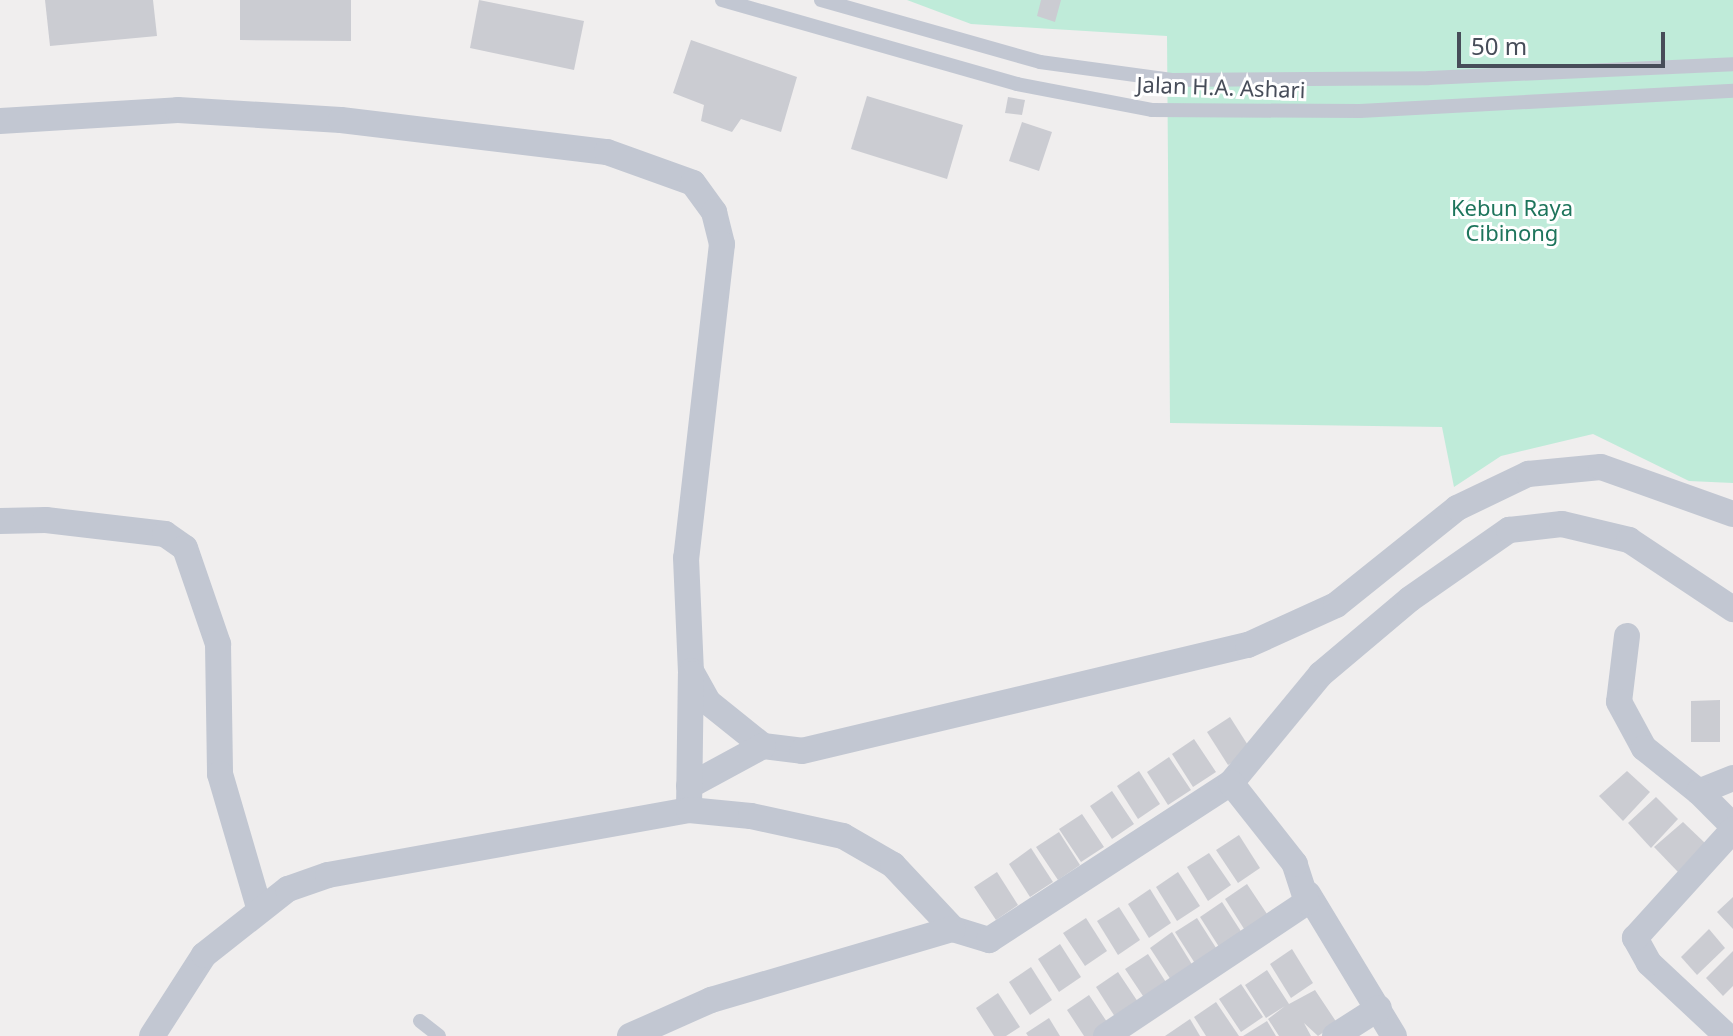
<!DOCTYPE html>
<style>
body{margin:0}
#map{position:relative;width:1733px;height:1036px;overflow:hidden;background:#f0eeee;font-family:"Noto Sans",sans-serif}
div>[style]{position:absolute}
.green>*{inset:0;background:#bfebd9}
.building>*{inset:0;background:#cbccd2}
.lane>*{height:14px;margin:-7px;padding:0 7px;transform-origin:7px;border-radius:7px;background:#c2c7d2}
.street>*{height:26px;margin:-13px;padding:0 13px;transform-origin:13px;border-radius:13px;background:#c2c7d2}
span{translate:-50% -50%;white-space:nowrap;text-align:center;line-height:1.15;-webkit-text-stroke:6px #fff;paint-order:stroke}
.street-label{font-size:22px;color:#474d59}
.park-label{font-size:22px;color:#1e755c}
.scale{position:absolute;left:1457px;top:32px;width:208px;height:36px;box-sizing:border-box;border:4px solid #474d59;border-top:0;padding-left:10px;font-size:24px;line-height:28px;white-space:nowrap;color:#474d59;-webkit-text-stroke:6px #fff;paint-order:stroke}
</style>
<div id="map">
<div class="green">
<i style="clip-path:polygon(907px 0,1733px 0,1733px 483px,1689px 481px,1593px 434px,1501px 456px,1454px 487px,1442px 427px,1170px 423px,1167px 36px,971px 24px)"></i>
</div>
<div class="building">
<i style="clip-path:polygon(45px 0,153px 0,157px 36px,50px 46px)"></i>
<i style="clip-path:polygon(240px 0,351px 0,351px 41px,240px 40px)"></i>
<i style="clip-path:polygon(479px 0,584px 21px,574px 70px,470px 48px)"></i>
<i style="clip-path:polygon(1041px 0,1061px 0,1055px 22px,1037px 16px)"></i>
<i style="clip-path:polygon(691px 40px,797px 77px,781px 132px,741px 119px,732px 132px,701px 121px,704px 105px,673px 93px)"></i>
<i style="clip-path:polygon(867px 96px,963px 125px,947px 179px,851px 149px)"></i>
<i style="clip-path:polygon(1008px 97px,1025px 100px,1022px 115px,1005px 113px)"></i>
<i style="clip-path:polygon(1022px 122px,1052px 132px,1039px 171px,1009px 161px)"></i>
<i style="clip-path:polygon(1720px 700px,1720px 742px,1691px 742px,1691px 701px)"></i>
<i style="clip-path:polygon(1230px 717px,1251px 750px,1228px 765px,1207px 732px)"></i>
<i style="clip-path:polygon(1194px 739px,1216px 772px,1193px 787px,1172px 754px)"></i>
<i style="clip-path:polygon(1169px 757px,1191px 790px,1168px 805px,1147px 772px)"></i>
<i style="clip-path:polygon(1139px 771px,1160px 804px,1138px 819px,1117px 786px)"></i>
<i style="clip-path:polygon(1627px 771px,1650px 792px,1623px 821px,1599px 796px)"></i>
<i style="clip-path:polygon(1112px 791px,1134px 824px,1112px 839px,1090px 806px)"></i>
<i style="clip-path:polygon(1656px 797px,1678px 819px,1651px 848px,1628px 823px)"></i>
<i style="clip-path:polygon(1082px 814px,1104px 847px,1081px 862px,1059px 829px)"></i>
<i style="clip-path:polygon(1683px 822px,1705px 843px,1678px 872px,1654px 847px)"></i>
<i style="clip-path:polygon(1059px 832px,1080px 865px,1058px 880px,1036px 847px)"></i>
<i style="clip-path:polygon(1239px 835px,1260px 868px,1238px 883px,1216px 850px)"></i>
<i style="clip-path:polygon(1031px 848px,1053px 882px,1030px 897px,1009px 864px)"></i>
<i style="clip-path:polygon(1209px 853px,1231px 885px,1208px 901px,1187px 867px)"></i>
<i style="clip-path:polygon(997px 872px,1018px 905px,996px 920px,974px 887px)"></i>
<i style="clip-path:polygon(1178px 872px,1200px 906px,1177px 921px,1156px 887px)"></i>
<i style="clip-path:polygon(1247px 884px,1269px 917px,1246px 932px,1225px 899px)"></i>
<i style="clip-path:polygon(1150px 889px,1171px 923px,1149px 938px,1128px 904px)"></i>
<i style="clip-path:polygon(1733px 897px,1733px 929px,1717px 912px)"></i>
<i style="clip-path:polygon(1222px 902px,1244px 936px,1221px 950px,1200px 917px)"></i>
<i style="clip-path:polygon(1119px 907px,1140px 940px,1118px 955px,1097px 921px)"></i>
<i style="clip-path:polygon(1086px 918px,1107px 951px,1085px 966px,1063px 933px)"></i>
<i style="clip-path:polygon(1197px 918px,1218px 951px,1196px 965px,1175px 932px)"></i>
<i style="clip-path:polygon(1709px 929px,1725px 948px,1697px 975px,1681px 957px)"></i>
<i style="clip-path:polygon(1172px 932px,1193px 966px,1171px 980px,1150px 948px)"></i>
<i style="clip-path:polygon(1060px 944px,1081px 977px,1059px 992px,1038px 959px)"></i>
<i style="clip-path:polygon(1292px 949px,1313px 983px,1291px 998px,1270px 964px)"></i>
<i style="clip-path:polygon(1733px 951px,1733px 986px,1723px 996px,1706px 978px)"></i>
<i style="clip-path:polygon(1148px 954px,1169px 987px,1147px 1002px,1125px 969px)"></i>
<i style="clip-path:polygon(1031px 967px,1052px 1000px,1030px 1015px,1009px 982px)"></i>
<i style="clip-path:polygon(1267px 970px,1289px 1004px,1315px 990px,1337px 1023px,1318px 1036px,1304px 1023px,1311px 1036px,1279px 1036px,1268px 1019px,1285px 1006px,1266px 1018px,1245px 985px)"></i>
<i style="clip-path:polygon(1118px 972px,1140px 1005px,1117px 1020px,1096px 987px)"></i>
<i style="clip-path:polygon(1241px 984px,1263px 1017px,1241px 1032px,1219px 999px)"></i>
<i style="clip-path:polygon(998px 993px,1020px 1027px,1006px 1036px,994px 1036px,976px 1008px)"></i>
<i style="clip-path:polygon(1089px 995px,1111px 1028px,1099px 1036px,1084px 1036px,1067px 1010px)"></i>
<i style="clip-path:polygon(1216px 1002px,1239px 1036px,1206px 1036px,1194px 1017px)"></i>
<i style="clip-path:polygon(1049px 1018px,1060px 1036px,1028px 1036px,1026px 1033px)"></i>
<i style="clip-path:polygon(1190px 1019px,1200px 1036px,1165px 1036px)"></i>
<i style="clip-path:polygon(1267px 1021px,1276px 1036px,1243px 1036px)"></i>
</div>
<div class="lane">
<i style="left:722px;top:0;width:307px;rotate:15.9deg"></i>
<i style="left:1017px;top:84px;width:137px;rotate:10.9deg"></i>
<i style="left:1152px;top:110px;width:208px;rotate:0.3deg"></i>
<i style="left:1360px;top:111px;width:374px;rotate:-3.1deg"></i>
<i style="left:821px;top:0;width:228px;rotate:15.8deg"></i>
<i style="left:1040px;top:62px;width:133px;rotate:7.8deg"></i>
<i style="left:1172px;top:80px;width:257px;rotate:-0.4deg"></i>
<i style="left:1429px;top:78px;width:304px;rotate:-2.6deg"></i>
<i style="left:420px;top:1021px;width:24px;rotate:38deg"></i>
</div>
<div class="street">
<i style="left:0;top:121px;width:178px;rotate:-3.5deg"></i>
<i style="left:178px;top:110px;width:163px;rotate:3.5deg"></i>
<i style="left:341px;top:120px;width:268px;rotate:6.9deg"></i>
<i style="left:607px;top:152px;width:91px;rotate:19.8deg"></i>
<i style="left:693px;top:183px;width:36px;rotate:54deg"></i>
<i style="left:714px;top:212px;width:33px;rotate:76deg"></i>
<i style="left:722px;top:244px;width:316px;rotate:96.5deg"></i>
<i style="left:686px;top:558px;width:113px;rotate:87.5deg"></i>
<i style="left:691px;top:671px;width:35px;rotate:61deg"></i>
<i style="left:708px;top:702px;width:70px;rotate:38.7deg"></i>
<i style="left:763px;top:746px;width:39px;rotate:7deg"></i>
<i style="left:802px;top:751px;width:458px;rotate:-13.4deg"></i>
<i style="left:1248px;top:645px;width:97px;rotate:-24.4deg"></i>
<i style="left:1336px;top:605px;width:155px;rotate:-38.7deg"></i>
<i style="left:1457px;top:508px;width:79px;rotate:-25.6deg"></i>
<i style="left:1528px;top:474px;width:73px;rotate:-5.5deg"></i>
<i style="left:1601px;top:467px;width:140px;rotate:19.6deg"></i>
<i style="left:0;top:521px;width:46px;rotate:-1.2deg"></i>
<i style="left:46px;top:520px;width:120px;rotate:6.7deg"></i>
<i style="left:165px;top:534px;width:24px;rotate:35deg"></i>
<i style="left:185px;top:548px;width:102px;rotate:71deg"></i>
<i style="left:218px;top:644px;width:130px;rotate:89.1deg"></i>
<i style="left:220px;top:774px;width:139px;rotate:73.7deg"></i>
<i style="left:1627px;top:636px;width:66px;rotate:96.9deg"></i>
<i style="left:1619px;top:702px;width:52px;rotate:61.5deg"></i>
<i style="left:1644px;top:748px;width:70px;rotate:38.7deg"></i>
<i style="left:1733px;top:778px;width:37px;rotate:158deg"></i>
<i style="left:1699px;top:792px;width:48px;rotate:45deg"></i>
<i style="left:689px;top:786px;width:84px;rotate:-28.4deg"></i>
<i style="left:689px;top:810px;width:136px;rotate:-89.2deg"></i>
<i style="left:1308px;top:894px;width:166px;rotate:58.8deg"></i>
<i style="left:152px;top:1036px;width:96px;rotate:-57.3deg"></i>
<i style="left:204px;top:955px;width:107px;rotate:-38.2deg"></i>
<i style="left:288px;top:889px;width:42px;rotate:-19.3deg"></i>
<i style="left:328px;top:875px;width:367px;rotate:-10.2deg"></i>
<i style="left:689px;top:810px;width:62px;rotate:5.5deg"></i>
<i style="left:751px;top:816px;width:94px;rotate:12.3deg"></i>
<i style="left:843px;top:836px;width:58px;rotate:30.1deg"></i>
<i style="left:893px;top:865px;width:88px;rotate:46.8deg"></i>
<i style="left:953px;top:929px;width:38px;rotate:17deg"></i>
<i style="left:989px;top:940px;width:288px;rotate:-33deg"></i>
<i style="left:1231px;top:783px;width:141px;rotate:-50.5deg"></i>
<i style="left:1321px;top:674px;width:116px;rotate:-40.1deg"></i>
<i style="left:1410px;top:599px;width:121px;rotate:-34.9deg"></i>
<i style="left:1509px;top:530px;width:53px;rotate:-6.5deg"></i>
<i style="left:1562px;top:524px;width:69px;rotate:13.4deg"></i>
<i style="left:1629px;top:540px;width:125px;rotate:33.6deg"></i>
<i style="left:630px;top:1036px;width:89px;rotate:-24deg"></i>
<i style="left:711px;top:1000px;width:252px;rotate:-16.4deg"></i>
<i style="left:1106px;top:1036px;width:242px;rotate:-33.7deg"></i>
<i style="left:1307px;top:902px;width:40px;rotate:-108deg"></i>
<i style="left:1295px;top:864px;width:103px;rotate:-128.3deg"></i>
<i style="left:1335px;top:1036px;width:52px;rotate:-32.5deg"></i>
<i style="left:1727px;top:1036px;width:107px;rotate:-136.9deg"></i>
<i style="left:1649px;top:963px;width:29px;rotate:-119deg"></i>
<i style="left:1635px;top:938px;width:146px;rotate:-47.8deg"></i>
</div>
<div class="street-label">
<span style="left:1221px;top:87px;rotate:2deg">Jalan H.A. Ashari</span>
</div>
<div class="park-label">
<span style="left:1512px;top:220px">Kebun Raya<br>Cibinong</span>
</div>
<div class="scale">50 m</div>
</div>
